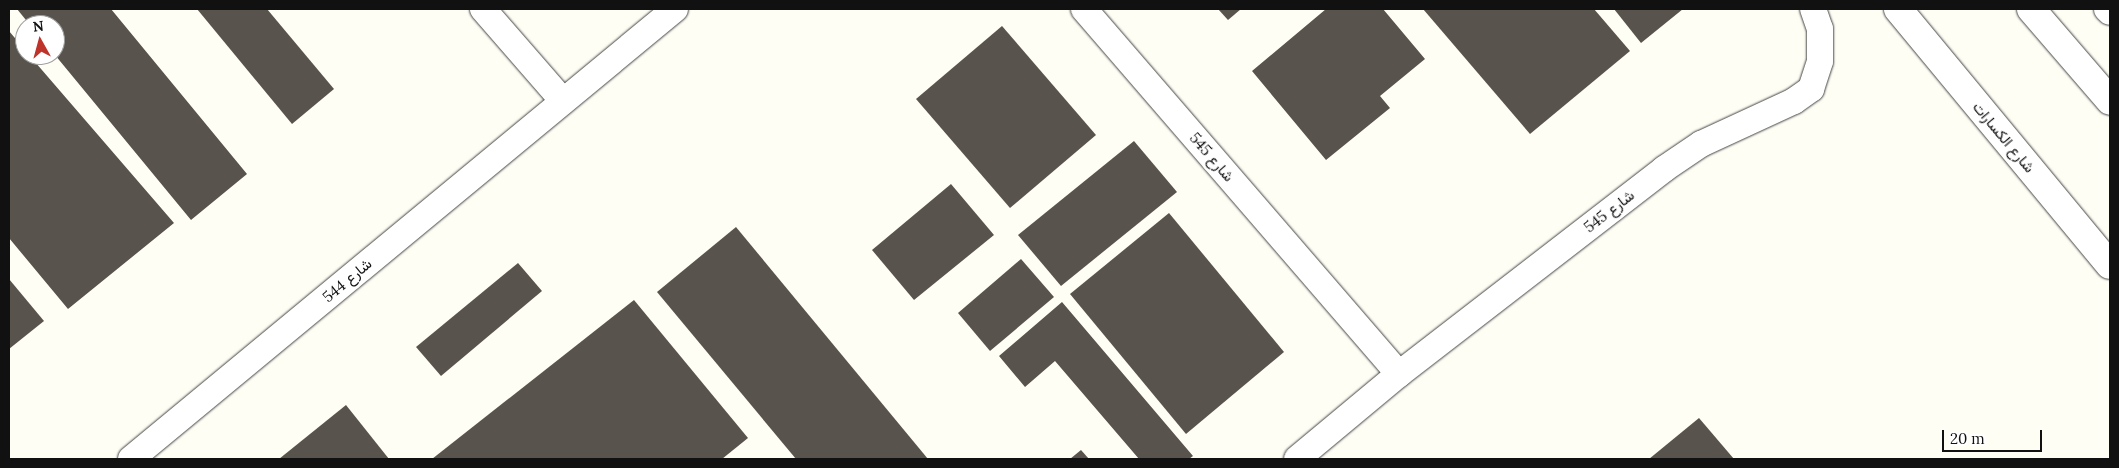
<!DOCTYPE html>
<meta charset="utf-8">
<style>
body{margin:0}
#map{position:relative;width:2119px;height:468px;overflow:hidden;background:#fffef5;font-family:Lora,Vazirmatn,serif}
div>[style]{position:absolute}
.building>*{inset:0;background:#59534d}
.roads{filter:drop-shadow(0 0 1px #444) drop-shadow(0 0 1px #444)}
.minor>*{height:26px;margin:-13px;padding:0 13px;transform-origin:13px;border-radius:13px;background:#fff}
.tertiary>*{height:28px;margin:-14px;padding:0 14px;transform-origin:14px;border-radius:14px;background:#fff}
span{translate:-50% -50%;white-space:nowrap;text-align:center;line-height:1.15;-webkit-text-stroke:5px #fff;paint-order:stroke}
.street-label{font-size:15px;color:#111}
.frame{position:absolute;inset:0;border:10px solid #111;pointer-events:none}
.north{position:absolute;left:15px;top:15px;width:50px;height:50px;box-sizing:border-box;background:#fff;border:1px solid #a0a0a0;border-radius:50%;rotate:353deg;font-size:14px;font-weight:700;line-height:20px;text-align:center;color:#111}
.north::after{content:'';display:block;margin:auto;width:18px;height:22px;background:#be342b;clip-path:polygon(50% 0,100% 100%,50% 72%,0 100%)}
.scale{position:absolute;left:1942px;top:430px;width:100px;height:22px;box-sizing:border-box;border:2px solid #111;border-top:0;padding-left:6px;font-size:15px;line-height:18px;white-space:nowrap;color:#111;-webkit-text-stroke:4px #fff;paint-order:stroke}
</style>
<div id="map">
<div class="building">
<i style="clip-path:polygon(17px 9px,111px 9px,247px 174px,191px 220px,55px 55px,55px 25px,30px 25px)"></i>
<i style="clip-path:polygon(197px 9px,267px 9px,334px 89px,292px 124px)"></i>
<i style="clip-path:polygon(1218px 9px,1241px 9px,1228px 20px)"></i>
<i style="clip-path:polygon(1326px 9px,1383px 9px,1425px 59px,1380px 96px,1390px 108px,1326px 160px,1252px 71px)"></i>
<i style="clip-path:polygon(1423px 9px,1594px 9px,1630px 51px,1530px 134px)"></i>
<i style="clip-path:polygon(1614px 9px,1683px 9px,1641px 43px)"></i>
<i style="clip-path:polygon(1002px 26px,1096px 135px,1010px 208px,916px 99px)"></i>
<i style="clip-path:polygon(9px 31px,25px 50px,25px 55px,29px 55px,174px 223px,68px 309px,9px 238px)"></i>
<i style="clip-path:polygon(1134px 141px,1177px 192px,1061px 286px,1018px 235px)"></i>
<i style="clip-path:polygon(951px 184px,994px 235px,914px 300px,872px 250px)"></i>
<i style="clip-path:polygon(1169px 213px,1284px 352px,1186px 434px,1070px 294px)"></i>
<i style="clip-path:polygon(736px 227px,928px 459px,796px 459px,657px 292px)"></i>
<i style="clip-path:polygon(1021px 259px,1054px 297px,990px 351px,958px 313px)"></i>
<i style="clip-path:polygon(518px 263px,542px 291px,441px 376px,416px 347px)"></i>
<i style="clip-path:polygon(9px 279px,44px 321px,9px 349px)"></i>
<i style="clip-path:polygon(634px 300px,748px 438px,722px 459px,432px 459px)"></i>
<i style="clip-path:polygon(1062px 302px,1193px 456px,1189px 459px,1139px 459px,1055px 361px,1025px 387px,999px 356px)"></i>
<i style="clip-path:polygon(346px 405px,389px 459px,279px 459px)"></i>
<i style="clip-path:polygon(1699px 418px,1734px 459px,1649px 459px)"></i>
<i style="clip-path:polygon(1081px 450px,1089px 459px,1070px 459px)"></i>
</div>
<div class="roads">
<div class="minor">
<i style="left:483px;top:9px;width:122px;rotate:49deg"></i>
<i style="left:1084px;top:9px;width:482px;rotate:49.2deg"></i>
<i style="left:2107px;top:9px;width:4px;rotate:45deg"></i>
<i style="left:131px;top:459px;width:706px;rotate:-39.6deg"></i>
<i style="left:1297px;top:459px;width:133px;rotate:-39.8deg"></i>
<i style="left:1399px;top:374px;width:335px;rotate:-37.7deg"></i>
<i style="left:1664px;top:169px;width:45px;rotate:-34deg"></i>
<i style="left:1701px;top:144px;width:102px;rotate:-24.8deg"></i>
<i style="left:1794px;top:101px;width:21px;rotate:-35deg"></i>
<i style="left:1811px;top:89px;width:29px;rotate:-72deg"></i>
<i style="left:1820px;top:61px;width:32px;rotate:-90deg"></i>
<i style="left:1820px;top:29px;width:21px;rotate:-109deg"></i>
</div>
<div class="tertiary">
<i style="left:1898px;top:9px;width:332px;rotate:50.4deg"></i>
<i style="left:2031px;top:9px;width:121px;rotate:49.3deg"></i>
</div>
</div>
<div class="street-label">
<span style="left:2004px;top:137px;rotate:50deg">شارع الكسارات</span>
<span style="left:1212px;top:157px;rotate:49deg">شارع 545</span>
<span style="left:1609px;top:211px;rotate:-38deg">شارع 545</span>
<span style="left:347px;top:280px;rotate:-40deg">شارع 544</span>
</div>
<div class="frame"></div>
<div class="north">N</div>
<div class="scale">20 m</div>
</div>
